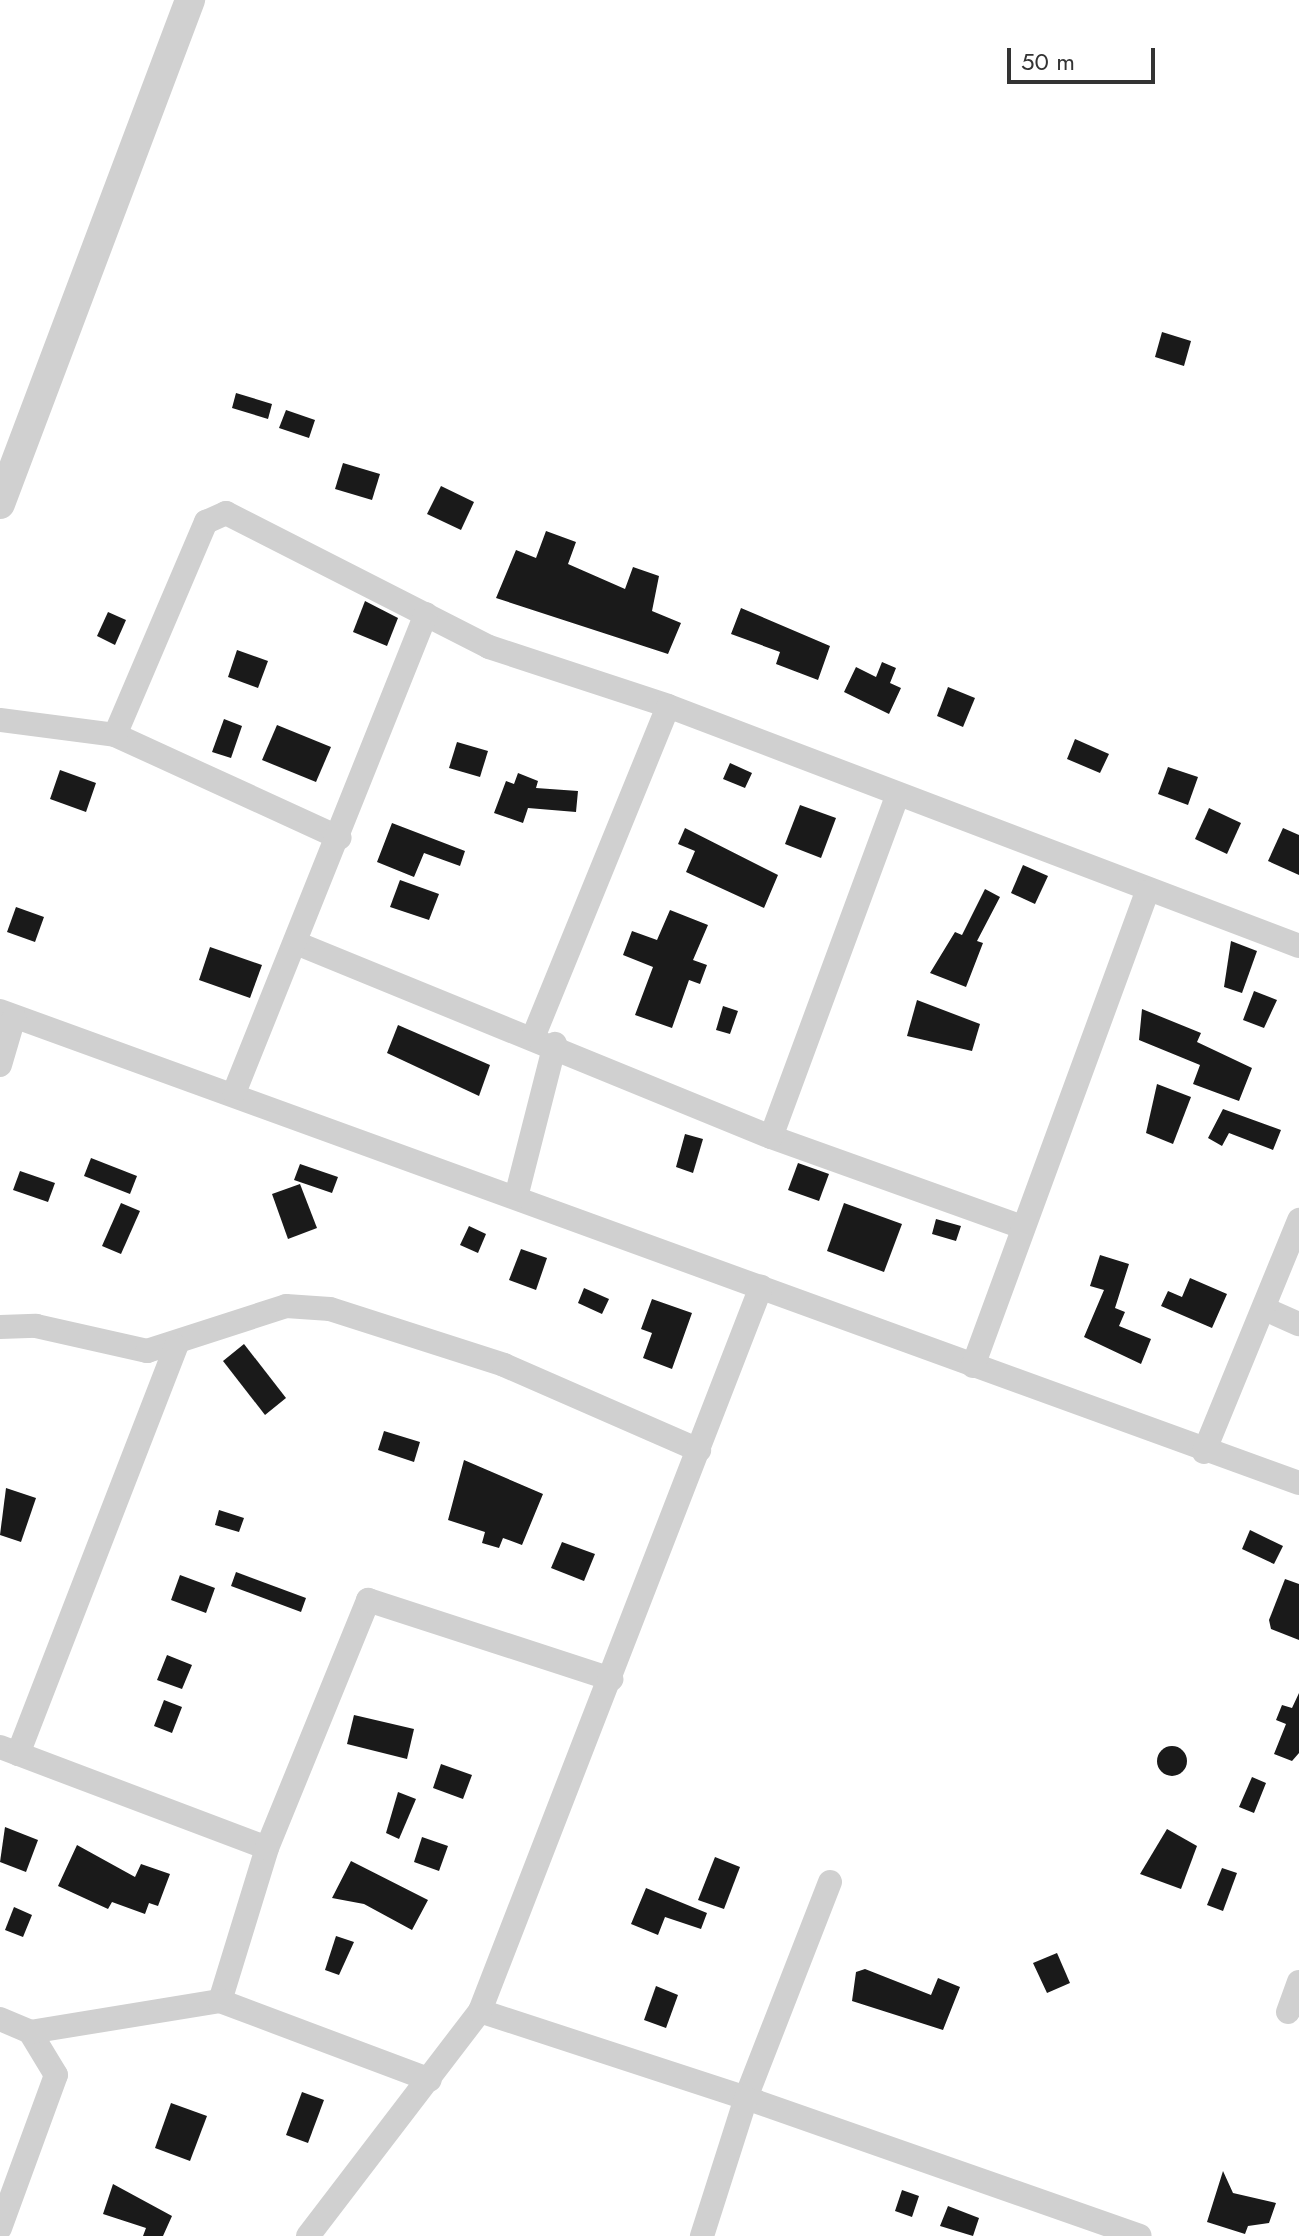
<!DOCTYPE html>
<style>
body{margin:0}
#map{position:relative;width:1299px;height:2236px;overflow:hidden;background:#fff;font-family:Jost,sans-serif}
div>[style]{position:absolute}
.building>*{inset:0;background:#1a1a1a}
.round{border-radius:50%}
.minor>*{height:24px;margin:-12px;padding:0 12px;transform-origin:12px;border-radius:12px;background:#d0d0d0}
.tertiary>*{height:30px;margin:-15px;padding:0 15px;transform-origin:15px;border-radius:15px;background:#d0d0d0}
span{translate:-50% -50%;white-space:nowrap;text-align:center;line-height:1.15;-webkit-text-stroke:8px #fff;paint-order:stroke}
.scale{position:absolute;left:1007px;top:48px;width:148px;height:36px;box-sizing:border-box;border:4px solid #333;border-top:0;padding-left:10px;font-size:24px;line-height:28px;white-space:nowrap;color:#333;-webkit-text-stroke:6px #fff;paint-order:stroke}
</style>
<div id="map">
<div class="building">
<i style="clip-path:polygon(1162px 332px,1191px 341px,1184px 366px,1155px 357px)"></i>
<i style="clip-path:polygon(236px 393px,272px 404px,268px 419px,232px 408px)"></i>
<i style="clip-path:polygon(286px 410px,315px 420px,309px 438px,279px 428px)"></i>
<i style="clip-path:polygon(343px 463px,380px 474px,372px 500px,335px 489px)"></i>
<i style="clip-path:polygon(441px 486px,474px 502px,461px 530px,427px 514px)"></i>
<i style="clip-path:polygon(546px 531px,576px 542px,568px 564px,625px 589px,633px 567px,659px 576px,652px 611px,681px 623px,668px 654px,496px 598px,516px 550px,536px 558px)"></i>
<i style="clip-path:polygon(365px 601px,398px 618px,387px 646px,353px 632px)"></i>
<i style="clip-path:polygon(741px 608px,830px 646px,818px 680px,776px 664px,780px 652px,731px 634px)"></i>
<i style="clip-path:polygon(108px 612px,126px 620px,115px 645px,97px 636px)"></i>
<i style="clip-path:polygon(237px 650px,268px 661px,258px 688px,228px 677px)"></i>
<i style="clip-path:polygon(882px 662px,896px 668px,890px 683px,901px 688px,889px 714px,844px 692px,856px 667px,876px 677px)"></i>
<i style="clip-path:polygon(948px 687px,975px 698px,963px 727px,937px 716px)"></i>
<i style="clip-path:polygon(224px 719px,242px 726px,231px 758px,212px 752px)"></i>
<i style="clip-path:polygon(277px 725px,331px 747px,316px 782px,262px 760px)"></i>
<i style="clip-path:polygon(1075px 739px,1109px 754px,1100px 773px,1067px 759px)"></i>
<i style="clip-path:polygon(457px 742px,488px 751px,480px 777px,449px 768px)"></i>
<i style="clip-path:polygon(730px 763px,752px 773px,745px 788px,723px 779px)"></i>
<i style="clip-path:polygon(1168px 767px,1198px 777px,1188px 805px,1158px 794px)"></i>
<i style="clip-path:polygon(60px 770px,96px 783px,86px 812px,50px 799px)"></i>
<i style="clip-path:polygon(518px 773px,538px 781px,536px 788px,578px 791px,576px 812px,528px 808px,523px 823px,494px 813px,506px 781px,514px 784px)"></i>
<i style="clip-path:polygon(800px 805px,836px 818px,821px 858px,785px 844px)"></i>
<i style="clip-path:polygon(1209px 808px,1241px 823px,1227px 854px,1195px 839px)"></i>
<i style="clip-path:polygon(392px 823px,465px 851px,460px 866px,424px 853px,414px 877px,377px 862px)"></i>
<i style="clip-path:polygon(685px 828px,778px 875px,764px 908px,686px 872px,695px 851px,678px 844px)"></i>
<i style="clip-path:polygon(1283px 828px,1299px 835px,1299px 875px,1268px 861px)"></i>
<i style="clip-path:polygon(1023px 865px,1048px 876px,1035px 904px,1011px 893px)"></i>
<i style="clip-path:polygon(400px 880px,439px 894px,429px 920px,390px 907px)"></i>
<i style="clip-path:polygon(985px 889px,1000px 897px,977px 941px,983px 943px,966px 987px,930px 973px,955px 932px,962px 935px)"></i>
<i style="clip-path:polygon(16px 907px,44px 917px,35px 942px,7px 932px)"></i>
<i style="clip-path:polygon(670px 910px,708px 925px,693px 960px,707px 965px,700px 984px,689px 980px,672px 1028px,635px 1015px,653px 967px,623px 955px,632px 931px,657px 940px)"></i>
<i style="clip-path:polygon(1231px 941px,1257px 951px,1242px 993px,1224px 987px)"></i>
<i style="clip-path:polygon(210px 947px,262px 965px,250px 998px,199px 980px)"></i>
<i style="clip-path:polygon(1254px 991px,1277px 1000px,1264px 1028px,1243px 1020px)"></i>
<i style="clip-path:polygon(917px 1000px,980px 1024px,972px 1051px,907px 1036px)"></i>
<i style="clip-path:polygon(723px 1006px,738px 1011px,730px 1034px,716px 1030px)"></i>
<i style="clip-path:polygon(1142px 1009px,1201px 1033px,1197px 1042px,1252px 1068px,1239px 1101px,1193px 1084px,1200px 1065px,1139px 1040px)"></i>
<i style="clip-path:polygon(398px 1025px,490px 1065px,479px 1096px,387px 1053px)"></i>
<i style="clip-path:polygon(1157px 1084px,1191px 1097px,1173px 1144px,1146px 1133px)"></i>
<i style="clip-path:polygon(1223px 1109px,1281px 1130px,1273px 1150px,1229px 1133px,1222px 1146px,1208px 1138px)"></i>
<i style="clip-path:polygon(685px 1134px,703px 1139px,693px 1173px,676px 1167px)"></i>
<i style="clip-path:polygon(91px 1158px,137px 1176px,130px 1194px,84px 1176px)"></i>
<i style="clip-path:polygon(798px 1163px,829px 1174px,819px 1201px,788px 1190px)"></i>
<i style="clip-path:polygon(300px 1164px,338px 1177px,332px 1193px,294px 1180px)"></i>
<i style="clip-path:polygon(20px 1171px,55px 1183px,48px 1202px,13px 1190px)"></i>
<i style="clip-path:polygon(300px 1184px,317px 1228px,288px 1239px,272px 1194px)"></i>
<i style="clip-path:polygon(121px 1203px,140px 1211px,121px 1254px,102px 1246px)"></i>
<i style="clip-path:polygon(844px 1203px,902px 1224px,884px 1272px,827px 1251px)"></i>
<i style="clip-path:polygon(936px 1219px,961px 1226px,956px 1241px,932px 1234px)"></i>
<i style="clip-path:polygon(469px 1226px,486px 1234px,478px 1253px,460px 1245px)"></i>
<i style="clip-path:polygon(521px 1249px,547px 1258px,536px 1290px,509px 1280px)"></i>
<i style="clip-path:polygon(1100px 1255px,1129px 1264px,1115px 1308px,1125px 1312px,1119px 1326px,1151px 1339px,1141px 1364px,1084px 1337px,1104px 1290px,1090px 1286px)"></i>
<i style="clip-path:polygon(1190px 1278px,1227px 1294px,1212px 1328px,1161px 1306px,1168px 1291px,1182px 1297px)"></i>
<i style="clip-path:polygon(584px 1288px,609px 1299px,602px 1314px,578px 1303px)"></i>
<i style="clip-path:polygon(652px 1299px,692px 1313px,672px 1369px,643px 1358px,652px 1333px,641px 1329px)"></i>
<i style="clip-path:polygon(244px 1344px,286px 1398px,265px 1415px,223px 1361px)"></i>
<i style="clip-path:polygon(384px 1431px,420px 1442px,414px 1462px,378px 1450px)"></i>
<i style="clip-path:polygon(464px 1460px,543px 1494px,522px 1545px,503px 1538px,499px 1548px,482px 1543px,485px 1532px,448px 1520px)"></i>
<i style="clip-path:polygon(6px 1488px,36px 1498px,21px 1542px,0 1535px)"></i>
<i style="clip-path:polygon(219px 1510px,244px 1518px,239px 1532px,215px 1525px)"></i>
<i style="clip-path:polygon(1250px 1530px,1283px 1546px,1274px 1564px,1242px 1549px)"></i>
<i style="clip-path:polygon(562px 1542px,595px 1554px,584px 1581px,551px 1568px)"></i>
<i style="clip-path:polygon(236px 1572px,306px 1598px,301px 1612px,231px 1586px)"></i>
<i style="clip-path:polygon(180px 1575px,215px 1588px,206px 1613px,171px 1600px)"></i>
<i style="clip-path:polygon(1285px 1579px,1299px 1584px,1299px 1640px,1271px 1629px,1269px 1620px)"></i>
<i style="clip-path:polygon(167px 1655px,192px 1665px,182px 1689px,157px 1680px)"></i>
<i style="clip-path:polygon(1299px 1693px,1299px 1753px,1292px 1761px,1274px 1754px,1286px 1724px,1276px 1720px,1282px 1705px,1292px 1708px)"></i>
<i style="clip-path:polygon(164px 1700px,182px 1707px,172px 1733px,154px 1726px)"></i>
<i style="clip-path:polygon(354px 1715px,414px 1729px,407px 1759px,347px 1744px)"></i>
<i class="round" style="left:1157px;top:1746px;width:30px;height:30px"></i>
<i style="clip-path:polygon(441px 1764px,472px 1775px,463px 1799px,433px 1788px)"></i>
<i style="clip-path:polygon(1252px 1777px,1266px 1783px,1254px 1813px,1239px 1807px)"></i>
<i style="clip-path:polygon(398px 1792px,416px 1799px,399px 1839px,386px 1833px)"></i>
<i style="clip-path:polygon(5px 1827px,38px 1840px,26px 1872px,0 1862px)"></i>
<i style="clip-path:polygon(1167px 1829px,1197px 1846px,1181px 1889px,1140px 1874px)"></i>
<i style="clip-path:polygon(422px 1837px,448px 1846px,439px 1871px,414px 1862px)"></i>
<i style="clip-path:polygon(77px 1845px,135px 1877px,141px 1864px,170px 1874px,158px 1906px,149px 1903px,145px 1914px,112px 1902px,108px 1909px,58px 1886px)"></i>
<i style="clip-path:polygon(715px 1857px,740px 1867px,724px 1909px,698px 1900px)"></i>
<i style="clip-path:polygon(351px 1861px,428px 1900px,412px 1930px,364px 1904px,332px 1898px)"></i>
<i style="clip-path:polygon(1222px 1868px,1237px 1873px,1223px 1911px,1207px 1905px)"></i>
<i style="clip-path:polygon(646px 1888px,707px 1913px,701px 1929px,665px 1917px,658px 1935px,631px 1924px)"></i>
<i style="clip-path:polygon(14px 1907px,32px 1915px,23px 1937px,5px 1930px)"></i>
<i style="clip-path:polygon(336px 1936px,354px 1942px,339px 1975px,325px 1970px)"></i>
<i style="clip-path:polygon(1057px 1953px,1070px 1983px,1047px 1993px,1033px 1963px)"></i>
<i style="clip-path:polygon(865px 1969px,931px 1995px,938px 1978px,960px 1987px,943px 2030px,852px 2001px,856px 1972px)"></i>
<i style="clip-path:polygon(656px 1986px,678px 1995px,666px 2028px,644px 2020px)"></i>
<i style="clip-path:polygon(302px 2092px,324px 2100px,308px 2143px,286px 2135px)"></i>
<i style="clip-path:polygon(171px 2103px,207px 2116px,190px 2161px,155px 2148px)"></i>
<i style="clip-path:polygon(1223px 2171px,1233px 2193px,1276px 2203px,1269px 2223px,1248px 2226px,1245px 2234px,1207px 2222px)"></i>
<i style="clip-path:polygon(113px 2184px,172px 2216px,163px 2236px,143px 2236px,146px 2228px,103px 2214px)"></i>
<i style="clip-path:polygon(902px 2190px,919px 2196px,912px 2217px,895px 2211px)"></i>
<i style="clip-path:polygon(948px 2206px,979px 2218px,973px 2236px,940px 2226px)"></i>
</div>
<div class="minor">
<i style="left:0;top:720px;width:116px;rotate:7.4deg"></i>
<i style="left:115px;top:735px;width:247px;rotate:24.6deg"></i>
<i style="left:115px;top:735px;width:232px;rotate:-66.9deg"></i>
<i style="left:206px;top:522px;width:22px;rotate:-24deg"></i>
<i style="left:226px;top:513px;width:295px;rotate:27deg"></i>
<i style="left:489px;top:647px;width:188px;rotate:18.2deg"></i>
<i style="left:668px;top:706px;width:675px;rotate:20.82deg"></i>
<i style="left:296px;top:943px;width:513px;rotate:22.22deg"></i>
<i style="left:771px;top:1137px;width:268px;rotate:19.7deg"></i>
<i style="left:0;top:1011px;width:1382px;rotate:19.97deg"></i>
<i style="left:534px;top:1035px;width:355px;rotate:-67.8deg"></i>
<i style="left:0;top:1065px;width:50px;rotate:-73.7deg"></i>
<i style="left:234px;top:1093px;width:516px;rotate:-68.16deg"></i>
<i style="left:771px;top:1137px;width:363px;rotate:-69.7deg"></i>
<i style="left:516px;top:1197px;width:158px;rotate:-75.7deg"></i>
<i style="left:1267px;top:1310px;width:35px;rotate:24deg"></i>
<i style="left:0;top:1327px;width:36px;rotate:-2deg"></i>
<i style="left:36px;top:1326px;width:114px;rotate:12.7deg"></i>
<i style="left:147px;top:1351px;width:146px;rotate:-17.9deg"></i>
<i style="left:286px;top:1306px;width:44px;rotate:3.9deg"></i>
<i style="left:330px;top:1309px;width:183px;rotate:17.8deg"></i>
<i style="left:504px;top:1365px;width:213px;rotate:23.6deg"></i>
<i style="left:973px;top:1366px;width:505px;rotate:-69.84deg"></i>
<i style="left:1204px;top:1452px;width:251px;rotate:-67.7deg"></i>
<i style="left:0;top:1747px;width:285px;rotate:20.7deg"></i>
<i style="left:18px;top:1754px;width:437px;rotate:-68.8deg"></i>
<i style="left:830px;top:1882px;width:232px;rotate:111.3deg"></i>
<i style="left:746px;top:2098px;width:417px;rotate:19.3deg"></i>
<i style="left:220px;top:2001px;width:160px;rotate:-72.9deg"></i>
<i style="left:267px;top:1848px;width:268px;rotate:-67.8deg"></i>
<i style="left:368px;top:1600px;width:256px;rotate:18deg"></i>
<i style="left:480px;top:2011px;width:280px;rotate:18.1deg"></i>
<i style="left:746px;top:2098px;width:145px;rotate:107.7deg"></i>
<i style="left:1288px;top:2012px;width:32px;rotate:-70deg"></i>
<i style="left:0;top:2019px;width:33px;rotate:23deg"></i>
<i style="left:30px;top:2032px;width:50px;rotate:58.8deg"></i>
<i style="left:56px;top:2075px;width:163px;rotate:110.1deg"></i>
<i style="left:30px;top:2032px;width:193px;rotate:-9.3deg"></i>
<i style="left:220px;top:2001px;width:224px;rotate:20.6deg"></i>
<i style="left:308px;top:2236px;width:283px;rotate:-52.6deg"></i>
<i style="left:480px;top:2011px;width:777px;rotate:-68.79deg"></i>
</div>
<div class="tertiary">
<i style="left:0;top:504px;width:539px;rotate:-69.34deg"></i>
</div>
<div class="scale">50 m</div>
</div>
